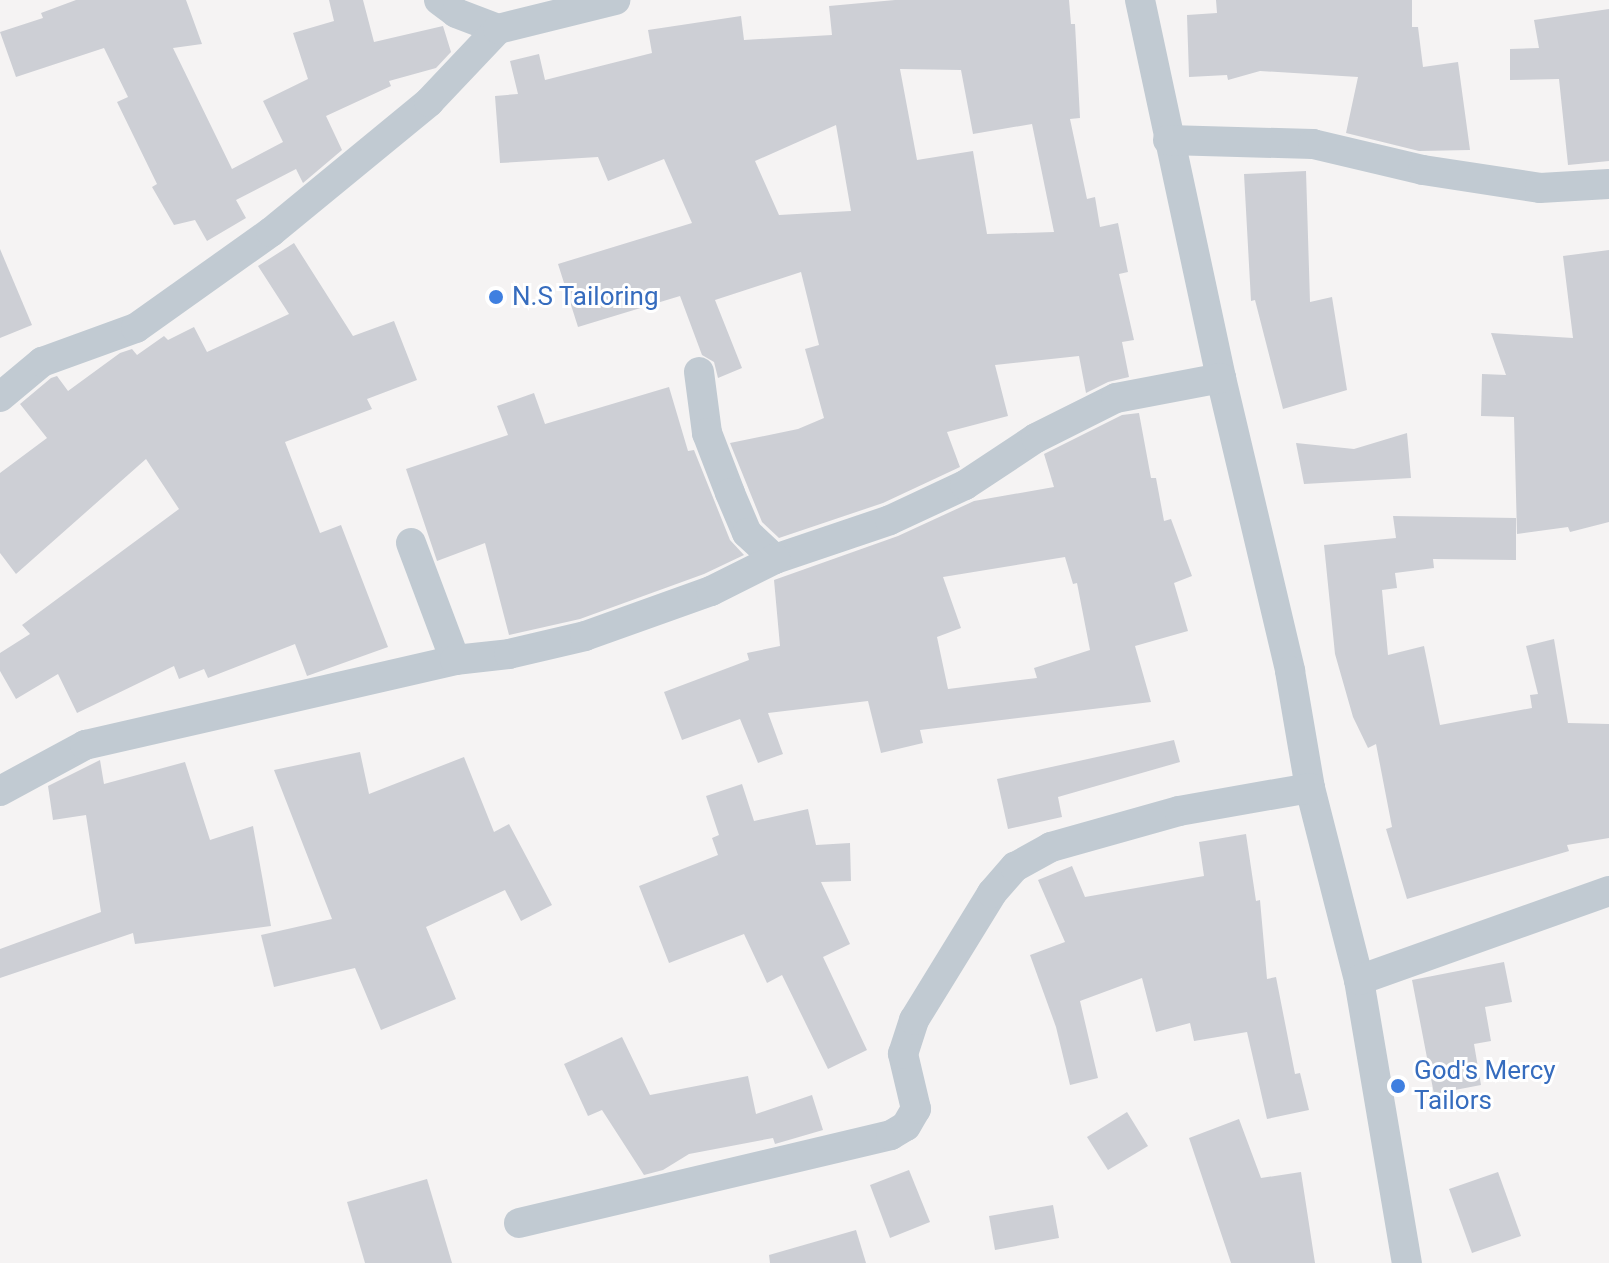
<!DOCTYPE html>
<style>
body{margin:0}
#map{position:relative;width:1609px;height:1263px;overflow:hidden;background:#f5f3f3;font-family:Roboto,sans-serif}
div>[style]{position:absolute}
.building>*{inset:0;background:#cdcfd5}
.minor>*{height:30px;margin:-15px;padding:0 15px;transform-origin:15px;border-radius:15px;background:#c1cad2}
.dots>*{width:22px;height:22px;translate:-50% -50%;box-sizing:border-box;border:4px solid #fff;border-radius:50%}
span{translate:-50% -50%;white-space:nowrap;text-align:center;line-height:1.15;-webkit-text-stroke:6px #fff;paint-order:stroke}
.shop-label{font-size:26px;color:#366cbe}
.left{translate:0 -50%;text-align:left}
</style>
<div id="map">
<div class="building">
<i style="clip-path:polygon(76px 0,186px 0,202px 44px,173px 48px,232px 169px,283px 142px,263px 101px,308px 79px,293px 33px,334px 21px,329px 0,363px 0,374px 42px,443px 26px,451px 52px,436px 68px,389px 81px,391px 86px,326px 116px,342px 150px,303px 183px,296px 169px,236px 200px,246px 218px,207px 241px,195px 220px,174px 225px,152px 187px,157px 184px,117px 102px,128px 97px,104px 48px,16px 77px,0 32px,43px 18px,41px 13px)"></i>
<i style="clip-path:polygon(evenodd,895px 0,1069px 0,1071px 24px,1075px 24px,1080px 118px,1070px 119px,1087px 199px,1095px 197px,1100px 227px,1118px 223px,1128px 272px,1119px 274px,1134px 340px,1122px 342px,1129px 377px,1108px 382px,1086px 393px,1079px 356px,995px 365px,1008px 416px,947px 432px,960px 467px,883px 503px,779px 538px,762px 522px,730px 443px,798px 429px,824px 418px,805px 349px,819px 345px,801px 272px,715px 300px,742px 368px,718px 378px,714px 362px,702px 355px,680px 296px,578px 327px,558px 264px,692px 223px,664px 159px,608px 181px,598px 157px,500px 163px,495px 96px,518px 94px,510px 61px,539px 54px,545px 80px,652px 53px,648px 30px,741px 16px,744px 40px,832px 35px,829px 6px,895px 0,900px 69px,961px 70px,973px 134px,1032px 124px,1054px 232px,987px 234px,973px 151px,917px 160px,900px 69px,895px 0,836px 125px,851px 211px,779px 215px,755px 161px,836px 125px)"></i>
<i style="clip-path:polygon(1216px 0,1412px 0,1412px 27px,1418px 27px,1423px 67px,1458px 62px,1470px 150px,1419px 151px,1346px 133px,1358px 77px,1260px 71px,1228px 80px,1227px 75px,1189px 77px,1187px 15px,1217px 13px)"></i>
<i style="clip-path:polygon(1609px 9px,1609px 161px,1568px 165px,1559px 79px,1510px 80px,1510px 49px,1539px 48px,1534px 20px)"></i>
<i style="clip-path:polygon(1306px 171px,1310px 302px,1332px 297px,1347px 390px,1283px 409px,1255px 300px,1251px 301px,1244px 174px)"></i>
<i style="clip-path:polygon(294px 243px,353px 336px,394px 321px,417px 380px,367px 399px,372px 409px,285px 442px,320px 533px,341px 525px,388px 647px,307px 676px,295px 644px,208px 678px,204px 669px,179px 679px,174px 666px,77px 713px,58px 674px,16px 699px,0 671px,0 653px,30px 634px,22px 625px,179px 509px,146px 459px,16px 574px,0 553px,0 473px,47px 438px,20px 404px,51px 378px,57px 376px,68px 391px,120px 353px,132px 349px,137px 355px,164px 336px,168px 340px,194px 327px,207px 352px,289px 314px,258px 266px)"></i>
<i style="clip-path:polygon(0 249px,32px 325px,0 338px)"></i>
<i style="clip-path:polygon(1609px 250px,1609px 522px,1570px 532px,1568px 527px,1517px 534px,1514px 417px,1481px 416px,1482px 374px,1506px 375px,1491px 333px,1573px 338px,1563px 256px)"></i>
<i style="clip-path:polygon(669px 387px,688px 451px,694px 450px,730px 540px,744px 555px,704px 574px,580px 619px,509px 635px,485px 543px,437px 561px,406px 469px,508px 435px,497px 406px,534px 393px,545px 424px)"></i>
<i style="clip-path:polygon(evenodd,1139px 413px,1151px 478px,1156px 478px,1164px 521px,1171px 519px,1192px 576px,1174px 583px,1188px 631px,1135px 646px,1151px 702px,920px 730px,923px 743px,881px 753px,868px 701px,768px 713px,783px 754px,758px 763px,740px 719px,682px 740px,664px 692px,749px 660px,747px 653px,780px 646px,774px 580px,898px 536px,974px 501px,1054px 487px,1044px 454px,1122px 415px,1139px 413px,1065px 557px,1073px 584px,1077px 583px,1090px 650px,1034px 668px,1037px 678px,948px 689px,937px 637px,961px 628px,943px 577px,1065px 557px)"></i>
<i style="clip-path:polygon(1407px 433px,1411px 478px,1304px 484px,1296px 443px,1354px 449px)"></i>
<i style="clip-path:polygon(1393px 516px,1516px 518px,1516px 560px,1433px 559px,1434px 568px,1395px 573px,1397px 588px,1382px 590px,1388px 655px,1424px 646px,1440px 725px,1532px 708px,1530px 695px,1538px 694px,1526px 646px,1554px 639px,1568px 723px,1609px 724px,1609px 838px,1567px 845px,1569px 851px,1407px 899px,1386px 829px,1392px 827px,1376px 744px,1368px 748px,1353px 717px,1335px 654px,1324px 545px,1396px 538px)"></i>
<i style="clip-path:polygon(1174px 740px,1180px 762px,1058px 797px,1062px 817px,1008px 829px,997px 779px)"></i>
<i style="clip-path:polygon(360px 752px,369px 794px,464px 757px,494px 832px,509px 824px,552px 905px,521px 921px,505px 890px,426px 927px,456px 999px,381px 1030px,355px 968px,274px 987px,261px 935px,332px 919px,274px 770px)"></i>
<i style="clip-path:polygon(100px 760px,104px 784px,185px 762px,210px 840px,253px 826px,271px 926px,135px 944px,133px 933px,0 978px,0 949px,101px 912px,86px 815px,53px 820px,48px 786px)"></i>
<i style="clip-path:polygon(742px 784px,754px 821px,808px 809px,816px 845px,850px 843px,851px 881px,821px 882px,850px 944px,823px 957px,867px 1050px,828px 1069px,782px 975px,767px 983px,744px 934px,669px 963px,639px 886px,718px 855px,712px 838px,719px 835px,706px 796px)"></i>
<i style="clip-path:polygon(1246px 834px,1256px 901px,1260px 900px,1267px 979px,1276px 977px,1295px 1074px,1300px 1073px,1309px 1110px,1267px 1119px,1247px 1032px,1194px 1041px,1190px 1023px,1156px 1032px,1142px 978px,1080px 1001px,1098px 1078px,1070px 1085px,1056px 1027px,1030px 955px,1065px 942px,1038px 880px,1072px 866px,1085px 897px,1204px 876px,1199px 842px)"></i>
<i style="clip-path:polygon(1504px 962px,1512px 1002px,1485px 1007px,1491px 1041px,1474px 1044px,1481px 1085px,1434px 1094px,1412px 980px)"></i>
<i style="clip-path:polygon(622px 1037px,650px 1095px,748px 1076px,756px 1114px,812px 1095px,823px 1130px,775px 1144px,773px 1138px,689px 1154px,663px 1170px,644px 1175px,602px 1110px,588px 1116px,564px 1064px)"></i>
<i style="clip-path:polygon(1127px 1112px,1148px 1146px,1108px 1170px,1087px 1137px)"></i>
<i style="clip-path:polygon(1239px 1119px,1261px 1178px,1301px 1172px,1315px 1263px,1231px 1263px,1189px 1138px)"></i>
<i style="clip-path:polygon(909px 1170px,930px 1222px,890px 1238px,870px 1185px)"></i>
<i style="clip-path:polygon(1498px 1172px,1521px 1236px,1472px 1253px,1449px 1189px)"></i>
<i style="clip-path:polygon(427px 1179px,452px 1263px,365px 1263px,347px 1202px)"></i>
<i style="clip-path:polygon(1053px 1205px,1059px 1238px,995px 1250px,989px 1216px)"></i>
<i style="clip-path:polygon(856px 1230px,866px 1263px,770px 1263px,769px 1255px)"></i>
</div>
<div class="minor">
<i style="left:439px;top:0;width:21px;rotate:37deg"></i>
<i style="left:456px;top:13px;width:45px;rotate:20.9deg"></i>
<i style="left:1140px;top:0;width:387px;rotate:77.9deg"></i>
<i style="left:1221px;top:378px;width:301px;rotate:76.7deg"></i>
<i style="left:1290px;top:671px;width:119px;rotate:80.3deg"></i>
<i style="left:1310px;top:788px;width:198px;rotate:75.7deg"></i>
<i style="left:1359px;top:980px;width:287px;rotate:80.4deg"></i>
<i style="left:1168px;top:140px;width:145px;rotate:1.6deg"></i>
<i style="left:1313px;top:144px;width:113px;rotate:13.3deg"></i>
<i style="left:1423px;top:170px;width:118px;rotate:8.7deg"></i>
<i style="left:1540px;top:188px;width:69px;rotate:-3.3deg"></i>
<i style="left:699px;top:372px;width:62px;rotate:82.5deg"></i>
<i style="left:707px;top:433px;width:64px;rotate:69deg"></i>
<i style="left:730px;top:493px;width:43px;rotate:67deg"></i>
<i style="left:747px;top:533px;width:38px;rotate:43deg"></i>
<i style="left:775px;top:559px;width:121px;rotate:-18.7deg"></i>
<i style="left:890px;top:520px;width:83px;rotate:-25deg"></i>
<i style="left:965px;top:485px;width:85px;rotate:-33.5deg"></i>
<i style="left:1036px;top:438px;width:89px;rotate:-26.6deg"></i>
<i style="left:1116px;top:398px;width:107px;rotate:-10.8deg"></i>
<i style="left:0;top:397px;width:55px;rotate:-39.8deg"></i>
<i style="left:42px;top:362px;width:100px;rotate:-19.9deg"></i>
<i style="left:136px;top:328px;width:166px;rotate:-35.4deg"></i>
<i style="left:271px;top:232px;width:205px;rotate:-39.4deg"></i>
<i style="left:429px;top:102px;width:100px;rotate:-46.6deg"></i>
<i style="left:498px;top:29px;width:121px;rotate:-13.9deg"></i>
<i style="left:411px;top:543px;width:125px;rotate:69.4deg"></i>
<i style="left:0;top:791px;width:97px;rotate:-28.4deg"></i>
<i style="left:85px;top:745px;width:380px;rotate:-12.9deg"></i>
<i style="left:455px;top:660px;width:54px;rotate:-6.3deg"></i>
<i style="left:509px;top:654px;width:78px;rotate:-13.3deg"></i>
<i style="left:585px;top:636px;width:134px;rotate:-19.7deg"></i>
<i style="left:711px;top:591px;width:72px;rotate:-26.6deg"></i>
<i style="left:1359px;top:980px;width:265px;rotate:-19.6deg"></i>
<i style="left:519px;top:1223px;width:382px;rotate:-13.3deg"></i>
<i style="left:891px;top:1135px;width:17px;rotate:-31deg"></i>
<i style="left:906px;top:1126px;width:20px;rotate:-60deg"></i>
<i style="left:916px;top:1109px;width:57px;rotate:-103.3deg"></i>
<i style="left:903px;top:1054px;width:36px;rotate:-72deg"></i>
<i style="left:914px;top:1020px;width:149px;rotate:-58.4deg"></i>
<i style="left:992px;top:893px;width:35px;rotate:-49deg"></i>
<i style="left:1015px;top:867px;width:41px;rotate:-29.1deg"></i>
<i style="left:1051px;top:847px;width:133px;rotate:-15.7deg"></i>
<i style="left:1179px;top:811px;width:133px;rotate:-10deg"></i>
</div>
<div class="dots">
<i style="left:496px;top:297px;background:#3f7fe0"></i>
<i style="left:1398px;top:1086px;background:#3f7fe0"></i>
</div>
<div class="shop-label">
<span class="left" style="left:512px;top:297px">N.S Tailoring</span>
<span class="left" style="left:1414px;top:1086px">God's Mercy<br>Tailors</span>
</div>
</div>
